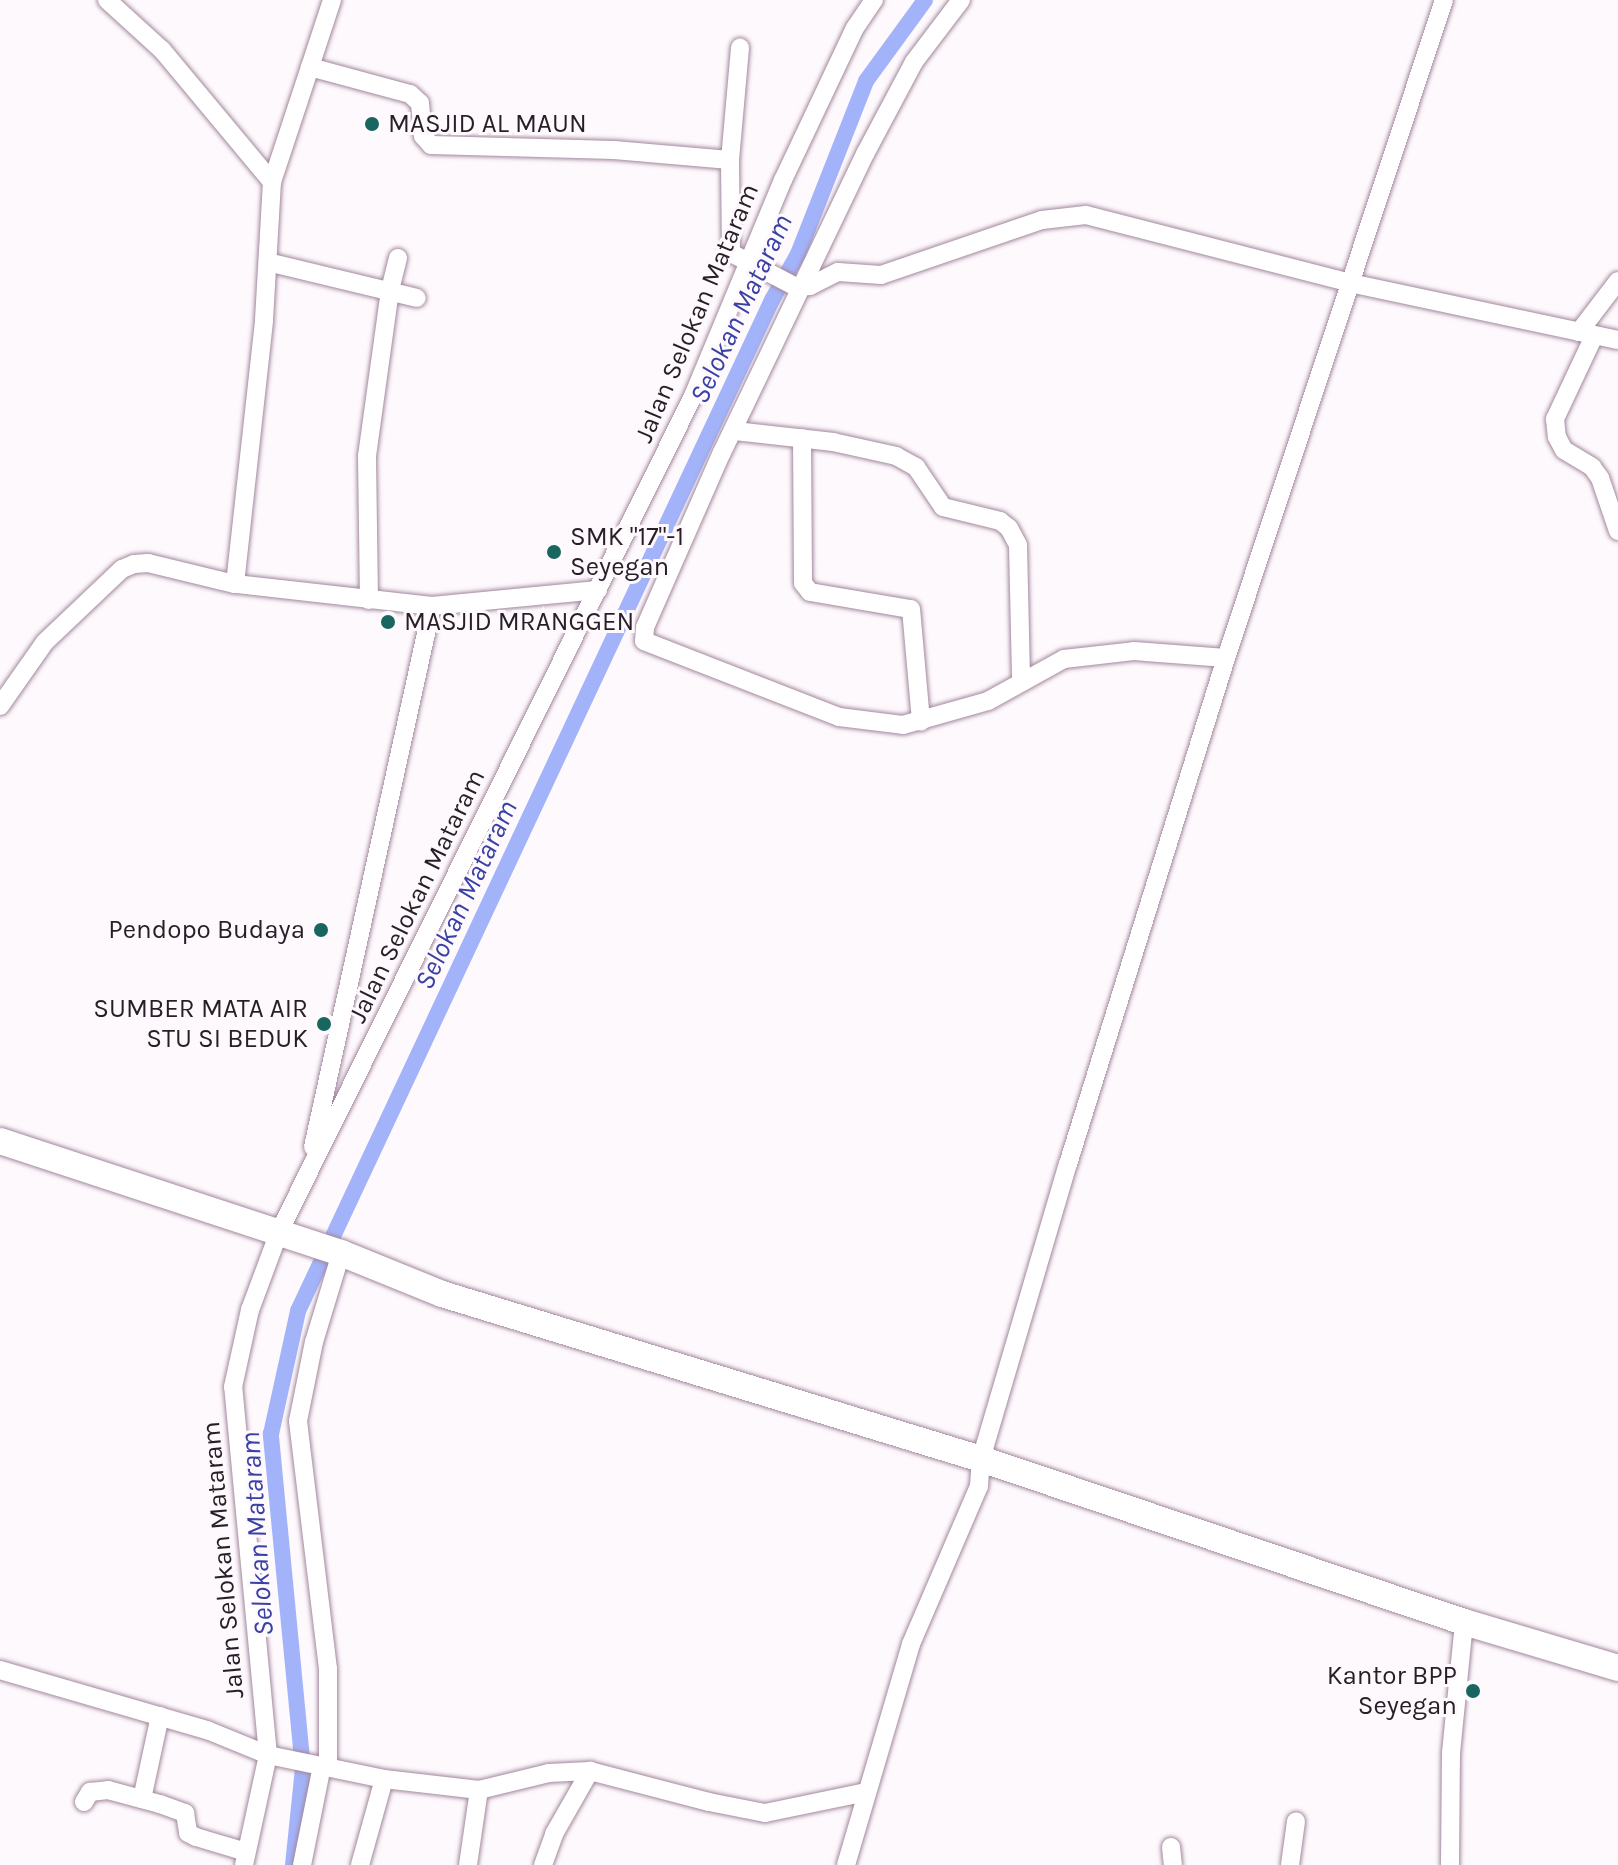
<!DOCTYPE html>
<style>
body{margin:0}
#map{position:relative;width:1618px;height:1865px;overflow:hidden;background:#fef9fd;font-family:Karla,sans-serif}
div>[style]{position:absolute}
.canal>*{height:16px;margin:-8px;padding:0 8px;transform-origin:8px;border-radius:8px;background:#a3b3f9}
.roads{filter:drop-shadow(0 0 2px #a1879d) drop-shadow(0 0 2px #a1879d)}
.minor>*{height:18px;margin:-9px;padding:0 9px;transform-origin:9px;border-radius:9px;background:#fff}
.secondary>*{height:26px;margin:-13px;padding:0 13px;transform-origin:13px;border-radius:13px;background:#fff}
.dots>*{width:22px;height:22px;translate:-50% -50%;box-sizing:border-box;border:4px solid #fef9fd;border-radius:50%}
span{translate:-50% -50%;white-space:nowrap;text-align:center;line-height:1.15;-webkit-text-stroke:6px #fef9fd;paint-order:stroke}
.poi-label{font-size:26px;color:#281e27}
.left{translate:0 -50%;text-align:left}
.right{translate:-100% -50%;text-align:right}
.street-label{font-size:26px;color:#281e27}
.water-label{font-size:28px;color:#3942a4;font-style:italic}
</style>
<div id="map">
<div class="canal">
<i style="left:293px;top:1865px;width:97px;rotate:-84.1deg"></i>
<i style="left:303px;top:1769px;width:337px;rotate:-95.5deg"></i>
<i style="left:271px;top:1434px;width:126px;rotate:-77.6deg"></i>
<i style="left:298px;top:1311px;width:1117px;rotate:-64.88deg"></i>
<i style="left:772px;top:300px;width:53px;rotate:-60.5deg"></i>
<i style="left:798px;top:254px;width:186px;rotate:-68.5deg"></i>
<i style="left:866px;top:81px;width:100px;rotate:-53.9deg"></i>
</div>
<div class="roads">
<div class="minor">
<i style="left:107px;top:0;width:74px;rotate:42.3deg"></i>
<i style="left:162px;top:50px;width:172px;rotate:50.2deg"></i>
<i style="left:961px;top:0;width:78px;rotate:127.2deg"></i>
<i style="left:914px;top:62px;width:104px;rotate:118deg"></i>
<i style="left:865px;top:154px;width:331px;rotate:115.6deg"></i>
<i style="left:722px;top:452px;width:191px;rotate:113.7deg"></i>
<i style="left:645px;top:627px;width:14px;rotate:94deg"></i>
<i style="left:644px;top:641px;width:209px;rotate:21.3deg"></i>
<i style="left:839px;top:717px;width:64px;rotate:7.1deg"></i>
<i style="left:903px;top:725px;width:88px;rotate:-15.8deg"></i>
<i style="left:988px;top:701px;width:87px;rotate:-28.9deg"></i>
<i style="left:1064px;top:659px;width:70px;rotate:-6.5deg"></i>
<i style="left:1134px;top:651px;width:92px;rotate:4.4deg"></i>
<i style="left:310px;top:67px;width:71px;rotate:-71.8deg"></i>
<i style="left:730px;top:160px;width:113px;rotate:-84.9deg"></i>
<i style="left:268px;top:262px;width:153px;rotate:13.6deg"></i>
<i style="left:1579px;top:332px;width:64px;rotate:-52.6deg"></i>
<i style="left:1594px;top:336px;width:92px;rotate:115.2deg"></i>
<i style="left:1555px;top:419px;width:18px;rotate:84deg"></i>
<i style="left:1557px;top:437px;width:15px;rotate:62deg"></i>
<i style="left:1564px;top:450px;width:33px;rotate:31deg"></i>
<i style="left:1592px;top:467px;width:14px;rotate:54deg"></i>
<i style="left:1600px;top:478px;width:56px;rotate:71.2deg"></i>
<i style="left:735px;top:431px;width:99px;rotate:6.4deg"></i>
<i style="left:833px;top:442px;width:65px;rotate:12.5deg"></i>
<i style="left:896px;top:456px;width:23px;rotate:29deg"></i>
<i style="left:916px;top:467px;width:48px;rotate:56deg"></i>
<i style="left:943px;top:507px;width:59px;rotate:13.8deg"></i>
<i style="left:1000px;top:521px;width:11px;rotate:38deg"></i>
<i style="left:1009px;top:528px;width:19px;rotate:62deg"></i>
<i style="left:1018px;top:545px;width:137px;rotate:88.7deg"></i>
<i style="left:802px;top:438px;width:145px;rotate:89.6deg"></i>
<i style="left:803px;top:583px;width:11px;rotate:52deg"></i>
<i style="left:810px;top:592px;width:102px;rotate:9.6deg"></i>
<i style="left:911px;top:609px;width:113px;rotate:84.9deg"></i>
<i style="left:598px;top:590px;width:167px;rotate:174.5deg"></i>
<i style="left:432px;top:606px;width:198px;rotate:-173.6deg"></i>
<i style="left:235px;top:584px;width:266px;rotate:-83.7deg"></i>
<i style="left:264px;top:320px;width:138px;rotate:-86.7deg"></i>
<i style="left:272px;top:182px;width:121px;rotate:-71.7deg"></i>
<i style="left:310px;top:67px;width:104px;rotate:15.1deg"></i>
<i style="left:410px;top:94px;width:13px;rotate:42deg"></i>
<i style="left:420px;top:103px;width:33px;rotate:85deg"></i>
<i style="left:423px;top:136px;width:12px;rotate:48deg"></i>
<i style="left:431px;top:145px;width:183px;rotate:1.6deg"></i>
<i style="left:614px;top:150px;width:116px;rotate:4.9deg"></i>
<i style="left:730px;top:160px;width:93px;rotate:89.4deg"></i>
<i style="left:731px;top:253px;width:73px;rotate:27.6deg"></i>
<i style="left:796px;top:287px;width:14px;rotate:-4deg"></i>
<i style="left:810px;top:286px;width:31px;rotate:-27deg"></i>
<i style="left:838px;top:272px;width:43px;rotate:4deg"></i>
<i style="left:881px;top:275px;width:170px;rotate:-18.9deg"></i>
<i style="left:1042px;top:220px;width:44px;rotate:-6.5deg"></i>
<i style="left:1086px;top:215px;width:273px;rotate:14.4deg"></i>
<i style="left:1350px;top:283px;width:274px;rotate:12deg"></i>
<i style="left:369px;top:600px;width:144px;rotate:-90.8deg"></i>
<i style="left:367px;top:456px;width:168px;rotate:-82.1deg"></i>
<i style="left:390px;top:290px;width:33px;rotate:-76deg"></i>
<i style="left:0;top:706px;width:78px;rotate:-54.9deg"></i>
<i style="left:45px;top:642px;width:106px;rotate:-43.5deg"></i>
<i style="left:122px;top:569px;width:13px;rotate:-23deg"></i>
<i style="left:134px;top:564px;width:14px;rotate:-4deg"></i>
<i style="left:148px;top:563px;width:89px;rotate:13.6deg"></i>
<i style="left:313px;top:1147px;width:554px;rotate:-77.59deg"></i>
<i style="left:0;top:1670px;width:216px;rotate:16.2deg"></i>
<i style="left:207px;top:1730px;width:66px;rotate:22.3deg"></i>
<i style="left:268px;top:1755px;width:118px;rotate:11.7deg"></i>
<i style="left:384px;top:1779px;width:96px;rotate:6.6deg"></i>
<i style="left:479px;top:1790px;width:72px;rotate:-13.7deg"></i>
<i style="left:549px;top:1773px;width:41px;rotate:-2.8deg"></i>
<i style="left:590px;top:1771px;width:123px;rotate:14.6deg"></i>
<i style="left:709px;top:1802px;width:57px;rotate:11.1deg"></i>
<i style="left:765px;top:1813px;width:103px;rotate:-11.7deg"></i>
<i style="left:328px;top:1767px;width:98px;rotate:-90deg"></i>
<i style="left:328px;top:1669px;width:250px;rotate:-96.9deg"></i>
<i style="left:298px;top:1421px;width:81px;rotate:-78.6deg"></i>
<i style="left:314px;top:1342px;width:93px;rotate:-73.1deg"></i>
<i style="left:142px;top:1799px;width:85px;rotate:-77.8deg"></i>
<i style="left:84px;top:1802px;width:12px;rotate:-59deg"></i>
<i style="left:90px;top:1792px;width:18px;rotate:-6deg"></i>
<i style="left:108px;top:1790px;width:54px;rotate:15.1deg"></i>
<i style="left:160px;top:1804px;width:27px;rotate:20deg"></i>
<i style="left:185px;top:1813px;width:20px;rotate:81deg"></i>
<i style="left:188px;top:1833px;width:9px;rotate:27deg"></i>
<i style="left:196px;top:1837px;width:52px;rotate:16.7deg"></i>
<i style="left:1171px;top:1847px;width:18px;rotate:84deg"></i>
<i style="left:244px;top:1865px;width:113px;rotate:-77.7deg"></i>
<i style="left:268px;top:1755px;width:370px;rotate:-95.4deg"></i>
<i style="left:233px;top:1387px;width:79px;rotate:-77.6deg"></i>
<i style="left:250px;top:1310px;width:83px;rotate:-69.6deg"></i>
<i style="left:279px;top:1232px;width:933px;rotate:-63.65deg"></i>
<i style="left:693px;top:396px;width:234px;rotate:-67.4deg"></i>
<i style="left:783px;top:180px;width:168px;rotate:-64.7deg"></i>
<i style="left:855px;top:28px;width:34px;rotate:-56deg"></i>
<i style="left:302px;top:1865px;width:101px;rotate:-78.6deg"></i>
<i style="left:360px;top:1865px;width:89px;rotate:-74.4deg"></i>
<i style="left:468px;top:1865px;width:76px;rotate:-81.7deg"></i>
<i style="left:543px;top:1865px;width:33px;rotate:-70deg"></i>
<i style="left:554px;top:1834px;width:73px;rotate:-60.3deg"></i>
<i style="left:846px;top:1865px;width:230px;rotate:-73.6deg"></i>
<i style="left:911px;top:1644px;width:172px;rotate:-66.7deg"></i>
<i style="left:979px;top:1486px;width:27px;rotate:-86deg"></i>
<i style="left:981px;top:1459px;width:308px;rotate:-73.6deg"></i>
<i style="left:1068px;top:1164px;width:530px;rotate:-72.66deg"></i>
<i style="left:1226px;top:658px;width:693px;rotate:-71.67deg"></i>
<i style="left:1290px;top:1865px;width:44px;rotate:-82.2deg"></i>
<i style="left:1450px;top:1865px;width:112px;rotate:-89.5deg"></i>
<i style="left:1451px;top:1753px;width:132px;rotate:-84.3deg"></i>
</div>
<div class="secondary">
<i style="left:0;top:1141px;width:359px;rotate:18.2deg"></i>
<i style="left:341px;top:1253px;width:109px;rotate:22.1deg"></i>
<i style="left:442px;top:1294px;width:564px;rotate:17.02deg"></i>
<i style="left:981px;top:1459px;width:510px;rotate:18.65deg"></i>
<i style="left:1464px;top:1622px;width:161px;rotate:16.6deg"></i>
</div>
</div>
<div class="dots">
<i style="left:372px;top:124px;background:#196660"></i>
<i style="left:554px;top:552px;background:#196660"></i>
<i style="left:388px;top:622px;background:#196660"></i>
<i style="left:321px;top:930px;background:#196660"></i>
<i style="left:324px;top:1024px;background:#196660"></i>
<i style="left:1473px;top:1691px;background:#196660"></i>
</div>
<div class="poi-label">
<span class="left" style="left:388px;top:124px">MASJID AL MAUN</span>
<span class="left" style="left:570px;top:552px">SMK "17"-1<br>Seyegan</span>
<span class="left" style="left:404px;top:622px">MASJID MRANGGEN</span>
<span class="right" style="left:305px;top:930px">Pendopo Budaya</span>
<span class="right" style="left:308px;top:1024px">SUMBER MATA AIR<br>STU SI BEDUK</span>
<span class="right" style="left:1457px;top:1691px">Kantor BPP<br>Seyegan</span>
</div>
<div class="street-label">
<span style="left:697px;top:313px;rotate:-67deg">Jalan Selokan Mataram</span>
<span style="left:417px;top:896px;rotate:-64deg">Jalan Selokan Mataram</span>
<span style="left:223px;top:1560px;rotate:-95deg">Jalan Selokan Mataram</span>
</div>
<div class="water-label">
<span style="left:741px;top:309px;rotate:-65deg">Selokan Mataram</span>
<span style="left:466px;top:895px;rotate:-65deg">Selokan Mataram</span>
<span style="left:257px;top:1534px;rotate:-94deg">Selokan Mataram</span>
</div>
</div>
